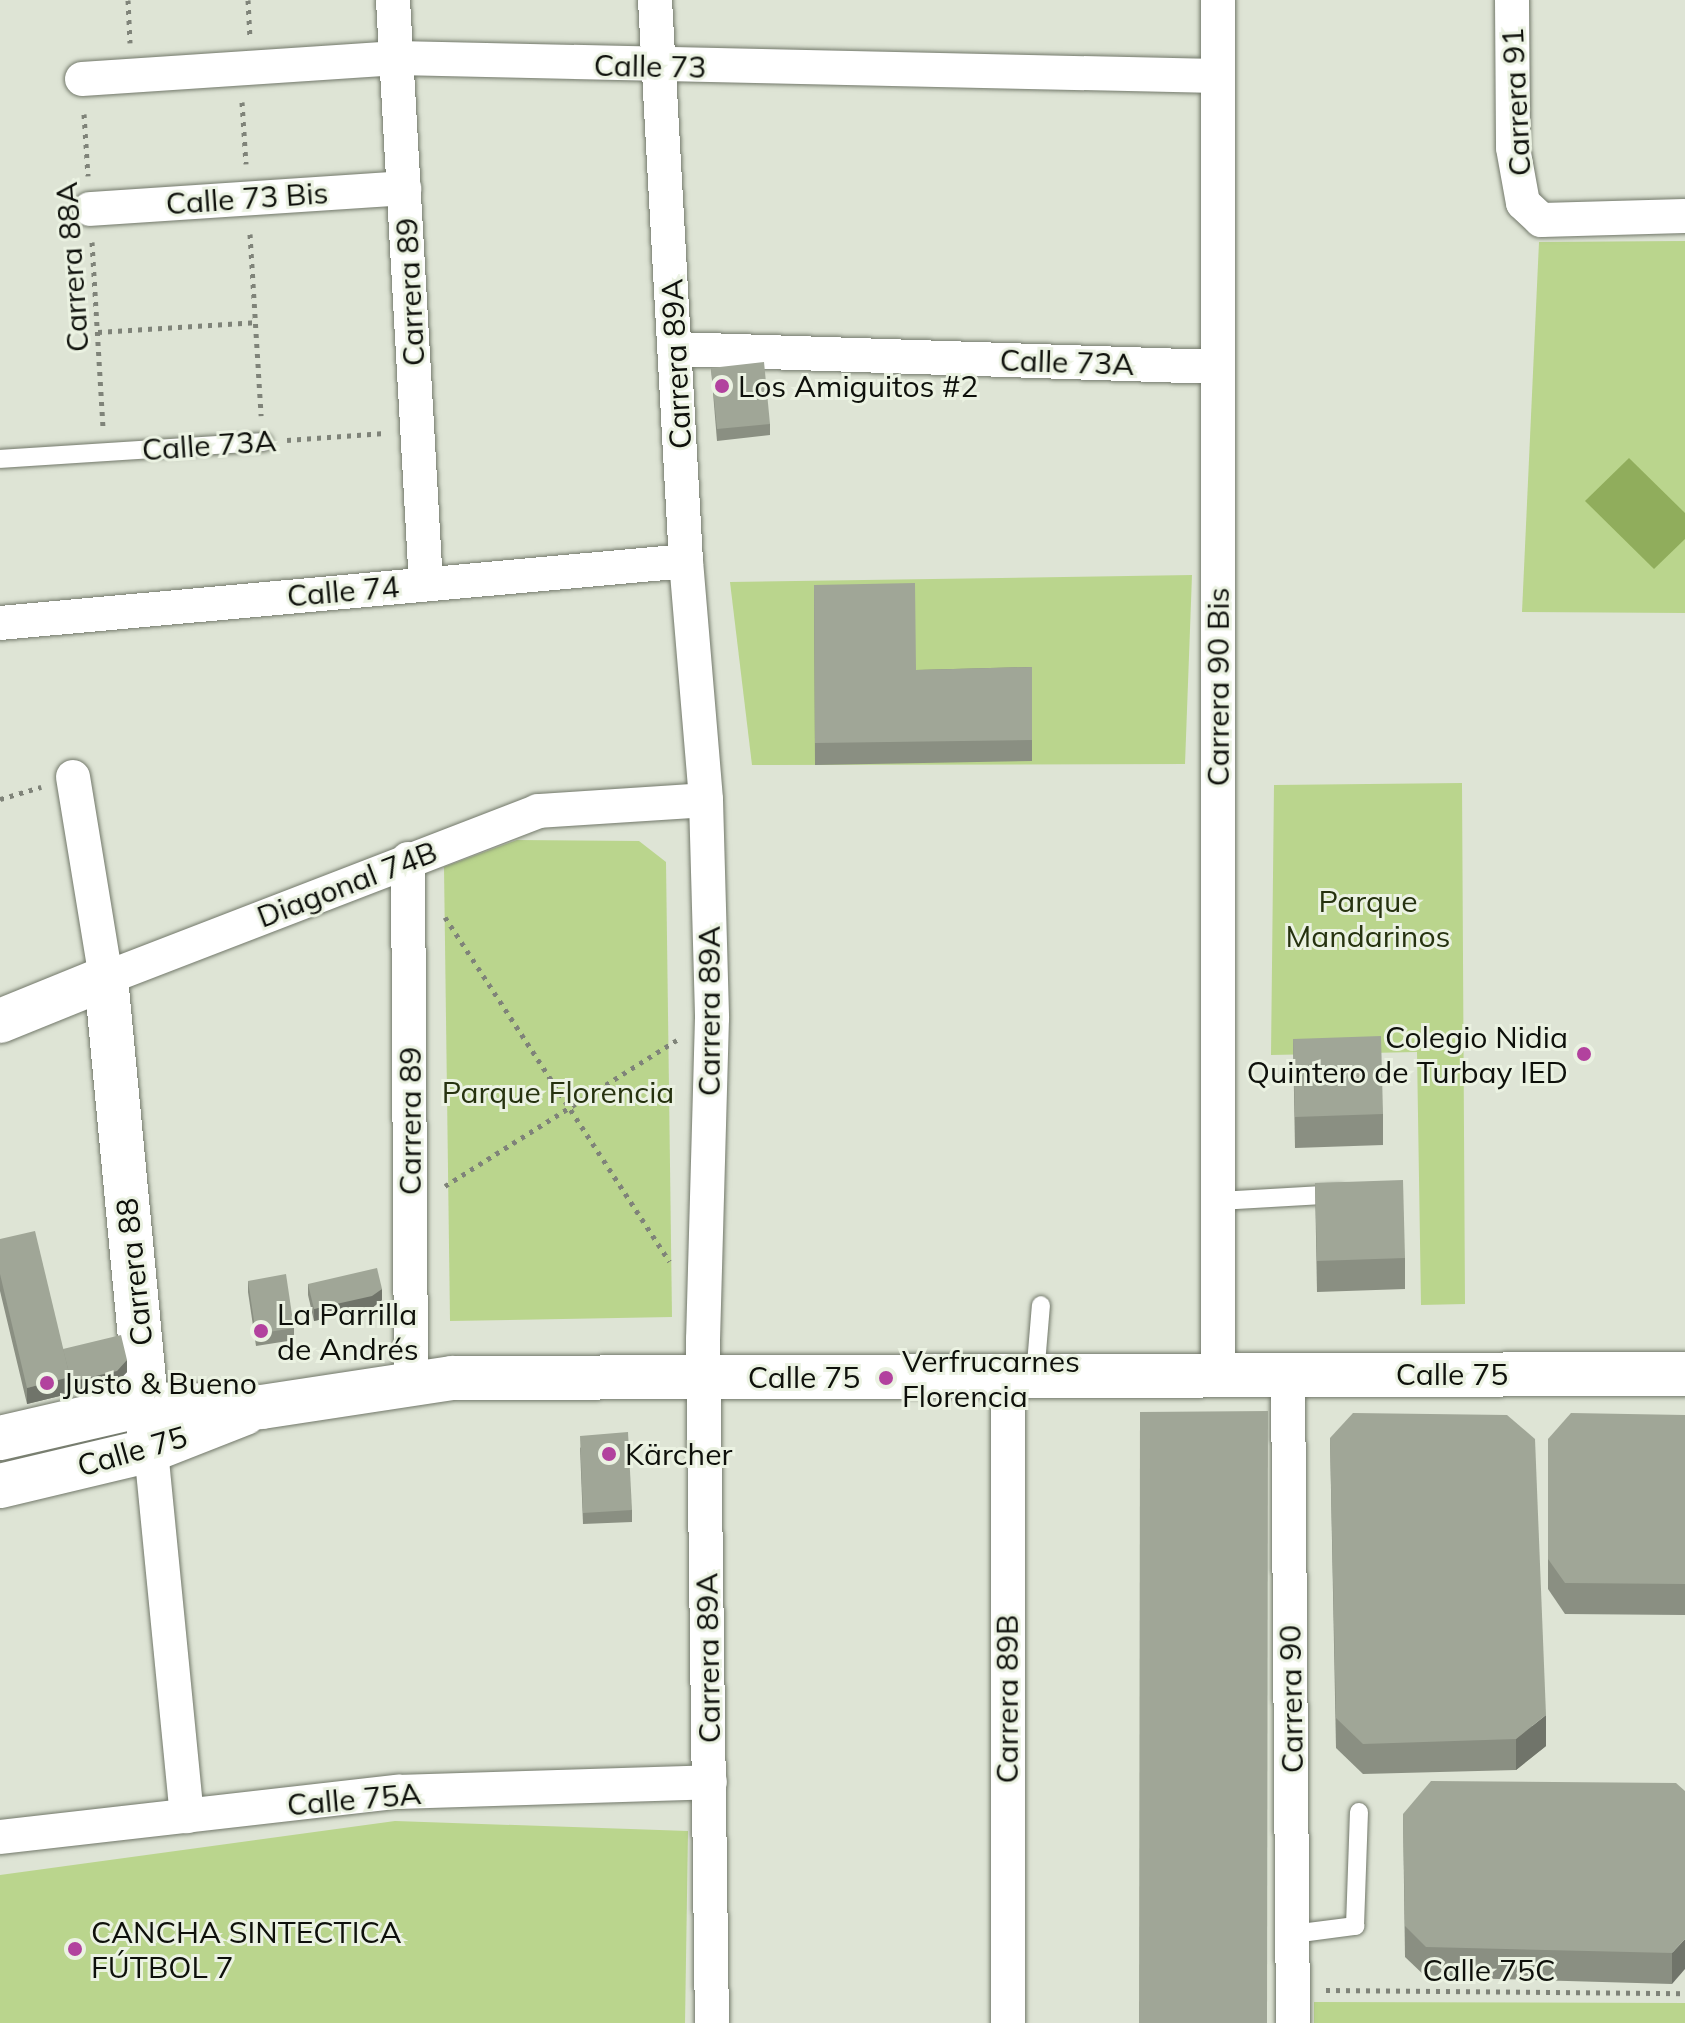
<!DOCTYPE html>
<meta charset="utf-8">
<style>
body{margin:0}
#map{position:relative;width:1685px;height:2023px;overflow:hidden;background:#dee4d5;font-family:Mulish,sans-serif}
div>[style]{position:absolute}
.green>*{inset:0;background:#bad58d}
.water>*{inset:0;background:#90ad5c}
.path>*{height:5px;margin-top:-2.5px;transform-origin:0;background:repeating-linear-gradient(90deg,#7f8379 0 4px,transparent 0 10px)}
.roads{filter:drop-shadow(0 0 2px #72786a) drop-shadow(0 0 2px #72786a)}
.lane>*{height:18px;margin:-9px;padding:0 9px;transform-origin:9px;border-radius:9px;background:#fff}
.street>*{height:34px;margin:-17px;padding:0 17px;transform-origin:17px;border-radius:17px;background:#fff}
.secondary>*{height:44px;margin:-22px;padding:0 22px;transform-origin:22px;border-radius:22px;background:#fff}
.wall>*{inset:0;background:#8a8f82}
.shaded-wall>*{inset:0;background:#70746a}
.building>*{inset:0;background:#a0a697}
.dots>*{width:22px;height:22px;translate:-50% -50%;box-sizing:border-box;border:4px solid #ebf2e2;border-radius:50%}
span{translate:-50% -50%;white-space:nowrap;text-align:center;line-height:1.15;-webkit-text-stroke:6px #ebf2e2;paint-order:stroke}
.street-label{font-size:30px;color:#0e100b}
.poi-label{font-size:30px;color:#0e100b}
.left{translate:0 -50%;text-align:left}
.right{translate:-100% -50%;text-align:right}
.park-label{font-size:30px;color:#26320f}
</style>
<div id="map">
<div class="green">
<i style="clip-path:polygon(1685px 241px,1685px 613px,1522px 612px,1539px 242px)"></i>
<i style="clip-path:polygon(1192px 575px,1185px 764px,752px 765px,730px 582px)"></i>
<i style="clip-path:polygon(1462px 783px,1465px 1304px,1421px 1305px,1417px 1052px,1271px 1055px,1274px 785px)"></i>
<i style="clip-path:polygon(517px 840px,639px 841px,666px 862px,672px 1317px,450px 1321px,444px 867px)"></i>
<i style="clip-path:polygon(395px 1821px,688px 1831px,685px 2023px,0 2023px,0 1875px)"></i>
<i style="clip-path:polygon(1314px 2002px,1685px 2003px,1685px 2023px,1314px 2023px)"></i>
</div>
<div class="water">
<i style="clip-path:polygon(1629px 458px,1685px 513px,1685px 539px,1654px 569px,1585px 501px)"></i>
</div>
<div class="path">
<i style="left:128px;top:0;width:43px;rotate:87.3deg"></i>
<i style="left:248px;top:0;width:35px;rotate:87deg"></i>
<i style="left:242px;top:102px;width:62px;rotate:86.3deg"></i>
<i style="left:84px;top:114px;width:62px;rotate:86.3deg"></i>
<i style="left:250px;top:234px;width:182px;rotate:86.5deg"></i>
<i style="left:92px;top:242px;width:185px;rotate:86.6deg"></i>
<i style="left:98px;top:332px;width:157px;rotate:-3.6deg"></i>
<i style="left:287px;top:440px;width:98px;rotate:-4.1deg"></i>
<i style="left:0;top:799px;width:43px;rotate:-16.3deg"></i>
<i style="left:445px;top:917px;width:411px;rotate:56.9deg"></i>
<i style="left:445px;top:1186px;width:274px;rotate:-32.2deg"></i>
<i style="left:1326px;top:1990px;width:359px;rotate:0.5deg"></i>
</div>
<div class="roads">
<div class="lane">
<i style="left:0;top:459px;width:264px;rotate:-3.7deg"></i>
<i style="left:1219px;top:1201px;width:121px;rotate:-3.3deg"></i>
<i style="left:1035px;top:1376px;width:71px;rotate:-85.2deg"></i>
<i style="left:1293px;top:1934px;width:63px;rotate:-7.4deg"></i>
<i style="left:1355px;top:1926px;width:114px;rotate:-88deg"></i>
</div>
<div class="street">
<i style="left:393px;top:0;width:585px;rotate:86.77deg"></i>
<i style="left:655px;top:0;width:562px;rotate:86.84deg"></i>
<i style="left:686px;top:561px;width:240px;rotate:85.2deg"></i>
<i style="left:706px;top:800px;width:218px;rotate:88.4deg"></i>
<i style="left:712px;top:1018px;width:321px;rotate:91.6deg"></i>
<i style="left:703px;top:1339px;width:684px;rotate:89.25deg"></i>
<i style="left:1512px;top:0;width:148px;rotate:89.6deg"></i>
<i style="left:1513px;top:148px;width:56px;rotate:79.7deg"></i>
<i style="left:1523px;top:203px;width:25px;rotate:43deg"></i>
<i style="left:1541px;top:220px;width:144px;rotate:-1.6deg"></i>
<i style="left:82px;top:79px;width:316px;rotate:-3.8deg"></i>
<i style="left:397px;top:58px;width:821px;rotate:1.26deg"></i>
<i style="left:90px;top:209px;width:315px;rotate:-3.8deg"></i>
<i style="left:676px;top:349px;width:541px;rotate:1.91deg"></i>
<i style="left:0;top:623px;width:689px;rotate:-5.16deg"></i>
<i style="left:73px;top:777px;width:204px;rotate:80.7deg"></i>
<i style="left:106px;top:978px;width:463px;rotate:-21.1deg"></i>
<i style="left:538px;top:811px;width:168px;rotate:-3.7deg"></i>
<i style="left:408px;top:859px;width:523px;rotate:89.67deg"></i>
<i style="left:1218px;top:1375px;width:1375px;rotate:-90deg"></i>
<i style="left:1288px;top:1375px;width:648px;rotate:89.56deg"></i>
<i style="left:151px;top:1450px;width:368px;rotate:84.4deg"></i>
<i style="left:0;top:1837px;width:401px;rotate:-6.5deg"></i>
<i style="left:398px;top:1792px;width:312px;rotate:-1.8deg"></i>
<i style="left:1008px;top:2023px;width:647px;rotate:-90deg"></i>
</div>
<div class="secondary">
<i style="left:0;top:1021px;width:114px;rotate:-22.1deg"></i>
<i style="left:106px;top:978px;width:474px;rotate:84.6deg"></i>
<i style="left:0;top:1438px;width:151px;rotate:-13deg"></i>
<i style="left:147px;top:1404px;width:115px;rotate:1.5deg"></i>
<i style="left:262px;top:1407px;width:192px;rotate:-8.7deg"></i>
<i style="left:452px;top:1378px;width:1233px;rotate:-0.19deg"></i>
<i style="left:0;top:1486px;width:155px;rotate:-13.4deg"></i>
<i style="left:151px;top:1450px;width:101px;rotate:-21.5deg"></i>
</div>
</div>
<div class="wall">
<i style="clip-path:polygon(711px 368px,770px 424px,770px 435px,717px 441px)"></i>
<i style="clip-path:polygon(814px 585px,916px 670px,1032px 667px,1032px 761px,815px 765px)"></i>
<i style="clip-path:polygon(1293px 1039px,1383px 1114px,1383px 1145px,1295px 1148px)"></i>
<i style="clip-path:polygon(1315px 1183px,1405px 1258px,1405px 1289px,1317px 1292px)"></i>
<i style="clip-path:polygon(0 1239px,63px 1349px,127px 1372px,117px 1382px,27px 1404px,0 1291px)"></i>
<i style="clip-path:polygon(248px 1281px,294px 1328px,294px 1340px,256px 1346px,248px 1292px)"></i>
<i style="clip-path:polygon(308px 1284px,382px 1300px,372px 1308px,314px 1321px,308px 1295px)"></i>
<i style="clip-path:polygon(1685px 1415px,1685px 1615px,1565px 1614px,1548px 1589px,1548px 1439px)"></i>
<i style="clip-path:polygon(1330px 1438px,1546px 1746px,1516px 1770px,1363px 1774px,1336px 1748px)"></i>
<i style="clip-path:polygon(580px 1447px,632px 1510px,632px 1522px,583px 1524px)"></i>
<i style="clip-path:polygon(1676px 1783px,1672px 1984px,1426px 1977px,1405px 1957px,1403px 1814px)"></i>
</div>
<div class="shaded-wall">
<i style="clip-path:polygon(382px 1289px,382px 1300px,372px 1308px,314px 1321px,314px 1309px)"></i>
<i style="clip-path:polygon(127px 1360px,127px 1372px,117px 1382px,27px 1404px,27px 1388px)"></i>
<i style="clip-path:polygon(1546px 1715px,1546px 1746px,1516px 1770px,1516px 1739px)"></i>
<i style="clip-path:polygon(1685px 1939px,1685px 1969px,1672px 1984px,1672px 1953px)"></i>
</div>
<div class="building">
<i style="clip-path:polygon(764px 362px,770px 424px,717px 429px,711px 368px)"></i>
<i style="clip-path:polygon(915px 583px,916px 670px,1032px 667px,1032px 740px,815px 743px,814px 585px)"></i>
<i style="clip-path:polygon(1381px 1036px,1383px 1114px,1295px 1117px,1293px 1039px)"></i>
<i style="clip-path:polygon(1403px 1180px,1405px 1258px,1317px 1261px,1315px 1183px)"></i>
<i style="clip-path:polygon(35px 1231px,70px 1377px,27px 1388px,0 1274px,0 1239px)"></i>
<i style="clip-path:polygon(377px 1268px,382px 1289px,372px 1296px,314px 1309px,308px 1284px)"></i>
<i style="clip-path:polygon(286px 1274px,294px 1328px,256px 1334px,248px 1281px)"></i>
<i style="clip-path:polygon(121px 1335px,127px 1360px,117px 1371px,70px 1382px,70px 1377px,63px 1349px)"></i>
<i style="clip-path:polygon(1268px 1411px,1267px 2023px,1139px 2023px,1140px 1412px)"></i>
<i style="clip-path:polygon(1353px 1413px,1507px 1415px,1535px 1439px,1546px 1715px,1516px 1739px,1363px 1744px,1336px 1718px,1330px 1438px)"></i>
<i style="clip-path:polygon(1571px 1413px,1685px 1415px,1685px 1584px,1565px 1583px,1548px 1559px,1548px 1439px)"></i>
<i style="clip-path:polygon(628px 1432px,632px 1510px,583px 1513px,580px 1436px)"></i>
<i style="clip-path:polygon(1431px 1781px,1676px 1783px,1685px 1791px,1685px 1939px,1672px 1953px,1426px 1947px,1405px 1926px,1403px 1814px)"></i>
</div>
<div class="dots">
<i style="left:722px;top:386px;background:#b2429e"></i>
<i style="left:1584px;top:1054px;background:#b2429e"></i>
<i style="left:261px;top:1331px;background:#b2429e"></i>
<i style="left:886px;top:1378px;background:#b2429e"></i>
<i style="left:47px;top:1383px;background:#b2429e"></i>
<i style="left:609px;top:1454px;background:#b2429e"></i>
<i style="left:75px;top:1949px;background:#b2429e"></i>
</div>
<div class="street-label">
<span style="left:650px;top:66px;rotate:1deg">Calle 73</span>
<span style="left:1516px;top:102px;rotate:-93deg">Carrera 91</span>
<span style="left:247px;top:198px;rotate:-4deg">Calle 73 Bis</span>
<span style="left:72px;top:267px;rotate:-94deg">Carrera 88A</span>
<span style="left:410px;top:292px;rotate:-93deg">Carrera 89</span>
<span style="left:1067px;top:362px;rotate:2deg">Calle 73A</span>
<span style="left:676px;top:364px;rotate:-93deg">Carrera 89A</span>
<span style="left:209px;top:445px;rotate:-4deg">Calle 73A</span>
<span style="left:343px;top:591px;rotate:-5deg">Calle 74</span>
<span style="left:1218px;top:687px;rotate:-90deg">Carrera 90 Bis</span>
<span style="left:347px;top:884px;rotate:-21deg">Diagonal 74B</span>
<span style="left:709px;top:1011px;rotate:-90deg">Carrera 89A</span>
<span style="left:410px;top:1121px;rotate:-90deg">Carrera 89</span>
<span style="left:134px;top:1272px;rotate:-96deg">Carrera 88</span>
<span style="left:1452px;top:1374px">Calle 75</span>
<span style="left:804px;top:1377px">Calle 75</span>
<span style="left:132px;top:1451px;rotate:-16deg">Calle 75</span>
<span style="left:708px;top:1658px;rotate:-91deg">Carrera 89A</span>
<span style="left:1007px;top:1699px;rotate:-90deg">Carrera 89B</span>
<span style="left:1291px;top:1699px;rotate:-91deg">Carrera 90</span>
<span style="left:354px;top:1799px;rotate:-5deg">Calle 75A</span>
<span style="left:1489px;top:1970px">Calle 75C</span>
</div>
<div class="poi-label">
<span class="left" style="left:738px;top:386px">Los Amiguitos #2</span>
<span class="right" style="left:1568px;top:1054px">Colegio Nidia<br>Quintero de Turbay IED</span>
<span class="left" style="left:277px;top:1331px">La Parrilla<br>de Andrés</span>
<span class="left" style="left:902px;top:1378px">Verfrucarnes<br>Florencia</span>
<span class="left" style="left:63px;top:1383px">Justo &amp; Bueno</span>
<span class="left" style="left:625px;top:1454px">Kärcher</span>
<span class="left" style="left:91px;top:1949px">CANCHA SINTECTICA<br>FÚTBOL 7</span>
</div>
<div class="park-label">
<span style="left:1368px;top:918px">Parque<br>Mandarinos</span>
<span style="left:558px;top:1092px">Parque Florencia</span>
</div>
</div>
